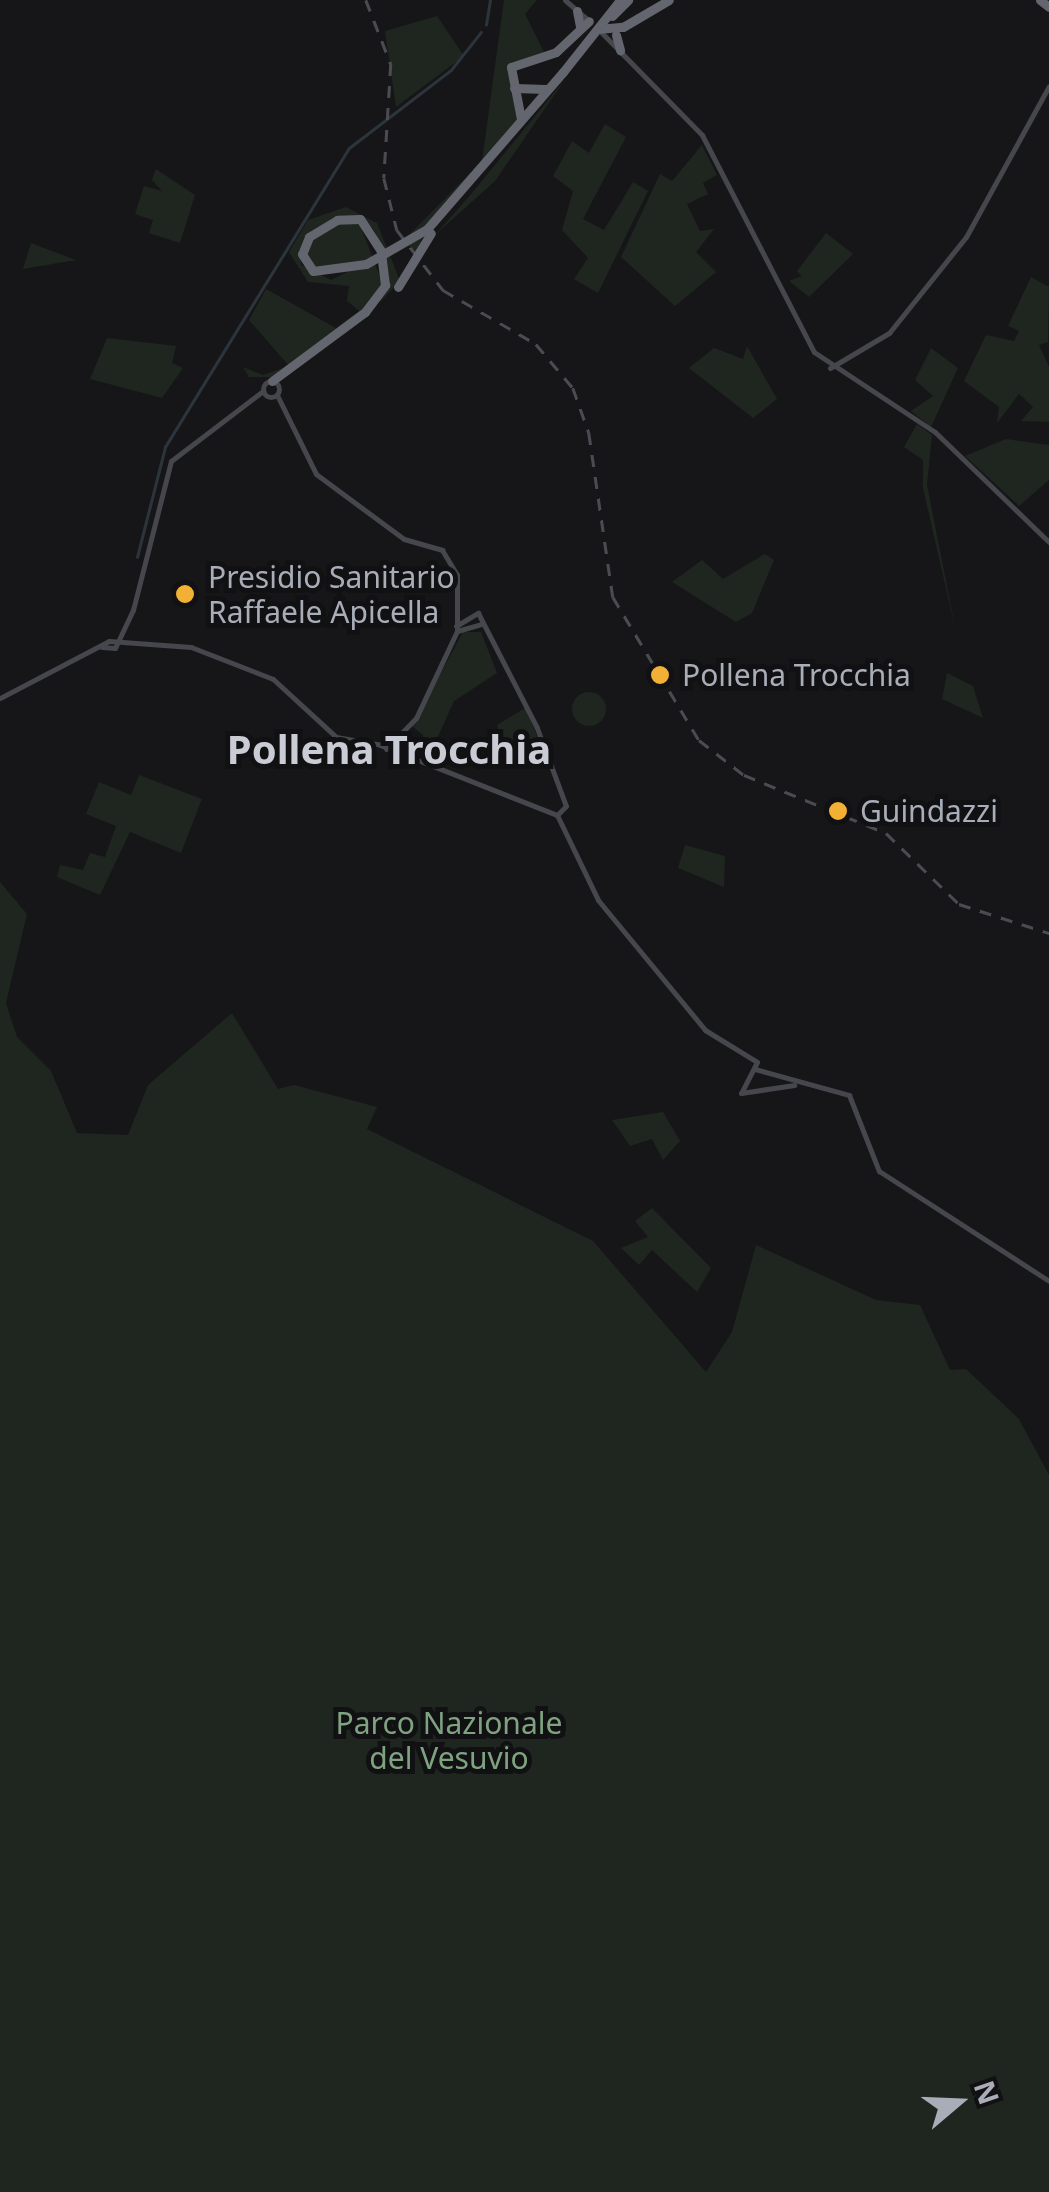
<!DOCTYPE html>
<style>
body{margin:0}
#map{position:relative;width:1049px;height:2192px;overflow:hidden;background:#161618;font-family:"Noto Sans",sans-serif}
div>[style]{position:absolute}
.green>*{inset:0;background:#1e261f}
.round{border-radius:50%}
.stream>*{height:2.5px;margin:-1.25px;padding:0 1.25px;transform-origin:1.25px;border-radius:1.25px;background:#2c353c}
.secondary>*{height:5px;margin:-2.5px;padding:0 2.5px;transform-origin:2.5px;border-radius:2.5px;background:#45474d}
.secondary>.ring{margin:-2.5px;padding:0;box-sizing:content-box;background:none;border:5px solid #45474d;border-radius:50%}
.highway>*{height:9px;margin:-4.5px;padding:0 4.5px;transform-origin:4.5px;border-radius:4.5px;background:#63666e}
.rail>*{height:2.5px;margin-top:-1.25px;transform-origin:0;background:repeating-linear-gradient(90deg,#4a4c52 0 12px,transparent 0 22px)}
.highway-bridge>*{height:9px;margin:-4.5px;padding:0 4.5px;transform-origin:4.5px;border-radius:4.5px;background:#63666e}
.dots>*{width:28px;height:28px;translate:-50% -50%;box-sizing:border-box;border:5px solid #111113;border-radius:50%}
span{translate:-50% -50%;white-space:nowrap;text-align:center;line-height:1.15;-webkit-text-stroke:10px #111113;paint-order:stroke}
.poi-label{font-size:30px;color:#a8adb8}
.left{translate:0 -50%;text-align:left}
.park-label{font-size:30px;color:#7fa381}
.district-label{font-size:40px;color:#c9ccd4;font-weight:700}
.north{position:absolute;left:909px;top:2052px;width:100px;height:100px;-webkit-text-stroke:8px #111113;paint-order:stroke;rotate:71deg;font-size:28px;font-weight:700;line-height:40px;text-align:center;color:#a8adb8}
.north::after{content:'';display:block;margin:auto;width:35px;height:45px;background:#a8adb8;clip-path:polygon(50% 0,100% 100%,50% 72%,0 100%)}
</style>
<div id="map">
<div class="green">
<i style="clip-path:polygon(504px 0,537px 0,525px 14px,544px 52px,510px 65px,519px 121px,426px 227px,415px 256px,405px 239px,482px 161px)"></i>
<i style="clip-path:polygon(437px 16px,464px 56px,396px 107px,385px 31px)"></i>
<i style="clip-path:polygon(566px 78px,495px 181px,435px 235px,472px 193px)"></i>
<i style="clip-path:polygon(605px 124px,626px 137px,583px 219px,604px 230px,633px 182px,648px 191px,598px 293px,574px 279px,588px 258px,562px 230px,573px 191px,553px 176px,572px 141px,589px 153px)"></i>
<i style="clip-path:polygon(702px 145px,717px 175px,703px 183px,708px 194px,687px 204px,700px 231px,714px 229px,696px 252px,716px 272px,675px 306px,621px 257px,660px 174px,672px 181px)"></i>
<i style="clip-path:polygon(156px 169px,195px 195px,180px 243px,149px 233px,153px 220px,135px 214px,144px 186px,162px 191px,152px 180px)"></i>
<i style="clip-path:polygon(346px 207px,377px 223px,400px 281px,380px 302px,388px 267px,374px 230px,362px 218px,337px 217px,304px 237px,301px 265px,331px 280px,372px 260px,319px 272px,304px 259px,308px 242px,339px 222px,359px 222px,382px 282px,374px 301px,276px 377px,249px 377px,243px 367px,263px 375px,289px 366px,249px 320px,266px 289px,336px 328px,359px 311px,347px 301px,349px 286px,308px 282px,289px 252px,308px 220px)"></i>
<i style="clip-path:polygon(826px 233px,853px 254px,809px 297px,789px 281px,802px 276px,797px 271px)"></i>
<i style="clip-path:polygon(31px 243px,44px 248px,76px 260px,23px 269px)"></i>
<i style="clip-path:polygon(1031px 277px,1049px 287px,1048px 342px,1039px 345px,1049px 367px,1049px 422px,1021px 421px,1033px 407px,1019px 394px,997px 423px,999px 407px,964px 381px,986px 335px,1014px 341px,1019px 331px,1008px 326px)"></i>
<i style="clip-path:polygon(107px 338px,176px 346px,172px 363px,183px 368px,162px 398px,90px 379px)"></i>
<i style="clip-path:polygon(747px 346px,777px 399px,753px 418px,689px 368px,714px 348px,743px 359px)"></i>
<i style="clip-path:polygon(931px 348px,958px 368px,931px 427px,911px 411px,933px 396px,915px 380px)"></i>
<i style="clip-path:polygon(917px 424px,932px 435px,927px 485px,956px 632px,923px 488px,923px 460px,904px 447px)"></i>
<i style="clip-path:polygon(1006px 439px,1049px 445px,1049px 480px,1019px 506px,965px 456px)"></i>
<i style="clip-path:polygon(765px 554px,774px 560px,752px 613px,736px 622px,672px 582px,702px 560px,723px 579px)"></i>
<i style="clip-path:polygon(463px 632px,481px 632px,497px 673px,454px 701px,430px 754px,422px 754px,423px 735px,412px 726px)"></i>
<i style="clip-path:polygon(947px 673px,973px 686px,983px 718px,942px 699px)"></i>
<i class="round" style="left:572px;top:692px;width:34px;height:34px"></i>
<i style="clip-path:polygon(525px 708px,539px 740px,505px 747px,497px 725px)"></i>
<i style="clip-path:polygon(139px 775px,202px 799px,181px 853px,130px 832px,100px 895px,57px 877px,60px 865px,83px 870px,90px 853px,105px 857px,116px 826px,86px 814px,99px 782px,131px 795px)"></i>
<i style="clip-path:polygon(685px 845px,725px 856px,724px 887px,678px 868px)"></i>
<i style="clip-path:polygon(0 882px,27px 914px,6px 1003px,17px 1037px,51px 1071px,77px 1133px,128px 1135px,148px 1085px,232px 1013px,278px 1089px,294px 1085px,377px 1107px,367px 1129px,593px 1241px,706px 1372px,732px 1332px,756px 1245px,876px 1300px,920px 1305px,950px 1370px,966px 1369px,1019px 1419px,1049px 1475px,1049px 2192px,0 2192px)"></i>
<i style="clip-path:polygon(663px 1112px,680px 1141px,663px 1160px,652px 1139px,630px 1146px,612px 1120px)"></i>
<i style="clip-path:polygon(652px 1208px,711px 1268px,697px 1292px,652px 1250px,639px 1265px,621px 1248px,648px 1237px,635px 1221px)"></i>
</div>
<div class="stream">
<i style="left:486px;top:25px;width:25px;rotate:-81deg"></i>
<i style="left:137px;top:557px;width:114px;rotate:-75.7deg"></i>
<i style="left:165px;top:447px;width:351px;rotate:-58.4deg"></i>
<i style="left:349px;top:148px;width:128px;rotate:-37.4deg"></i>
<i style="left:451px;top:70px;width:48px;rotate:-51.7deg"></i>
</div>
<div class="secondary">
<i style="left:565px;top:0;width:32px;rotate:41deg"></i>
<i style="left:597px;top:28px;width:150px;rotate:45.5deg"></i>
<i style="left:702px;top:135px;width:244px;rotate:62.7deg"></i>
<i style="left:814px;top:352px;width:145px;rotate:33.5deg"></i>
<i style="left:935px;top:432px;width:158px;rotate:44deg"></i>
<i style="left:830px;top:368px;width:69px;rotate:-30.7deg"></i>
<i style="left:889px;top:333px;width:123px;rotate:-51.3deg"></i>
<i style="left:966px;top:237px;width:172px;rotate:-61.2deg"></i>
<i class="ring" style="left:263px;top:381px;width:11px;height:11px"></i>
<i style="left:277px;top:395px;width:88px;rotate:63.7deg"></i>
<i style="left:316px;top:474px;width:109px;rotate:36.5deg"></i>
<i style="left:404px;top:539px;width:40px;rotate:16deg"></i>
<i style="left:442px;top:550px;width:29px;rotate:59deg"></i>
<i style="left:457px;top:575px;width:56px;rotate:90deg"></i>
<i style="left:457px;top:631px;width:96px;rotate:115.2deg"></i>
<i style="left:416px;top:718px;width:43px;rotate:134.1deg"></i>
<i style="left:456px;top:626px;width:26px;rotate:-31deg"></i>
<i style="left:478px;top:613px;width:129px;rotate:62.8deg"></i>
<i style="left:537px;top:728px;width:83px;rotate:69.6deg"></i>
<i style="left:566px;top:806px;width:13px;rotate:135deg"></i>
<i style="left:457px;top:631px;width:26px;rotate:-16deg"></i>
<i style="left:102px;top:647px;width:13px;rotate:4deg"></i>
<i style="left:115px;top:648px;width:42px;rotate:-64.7deg"></i>
<i style="left:133px;top:610px;width:154px;rotate:-75.7deg"></i>
<i style="left:171px;top:461px;width:116px;rotate:-37.3deg"></i>
<i style="left:0;top:698px;width:123px;rotate:-27.6deg"></i>
<i style="left:109px;top:641px;width:82px;rotate:4.2deg"></i>
<i style="left:191px;top:647px;width:88px;rotate:21.3deg"></i>
<i style="left:273px;top:679px;width:86px;rotate:42.6deg"></i>
<i style="left:336px;top:737px;width:47px;rotate:9.9deg"></i>
<i style="left:380px;top:745px;width:190px;rotate:21.6deg"></i>
<i style="left:557px;top:815px;width:94px;rotate:64.2deg"></i>
<i style="left:598px;top:900px;width:168px;rotate:50.5deg"></i>
<i style="left:705px;top:1030px;width:61px;rotate:31.6deg"></i>
<i style="left:757px;top:1062px;width:35px;rotate:117deg"></i>
<i style="left:741px;top:1093px;width:54px;rotate:-8.6deg"></i>
<i style="left:755px;top:1069px;width:98px;rotate:15.5deg"></i>
<i style="left:849px;top:1095px;width:82px;rotate:68.5deg"></i>
<i style="left:879px;top:1171px;width:202px;rotate:32.9deg"></i>
</div>
<div class="highway">
<i style="left:1040px;top:0;width:11px;rotate:38deg"></i>
<i style="left:577px;top:11px;width:15px;rotate:79deg"></i>
<i style="left:612px;top:16px;width:23px;rotate:-45deg"></i>
<i style="left:598px;top:29px;width:25px;rotate:-5deg"></i>
<i style="left:623px;top:27px;width:53px;rotate:-30.4deg"></i>
<i style="left:616px;top:35px;width:16px;rotate:75deg"></i>
<i style="left:514px;top:88px;width:32px;rotate:2deg"></i>
<i style="left:521px;top:119px;width:53px;rotate:-100.9deg"></i>
<i style="left:511px;top:67px;width:47px;rotate:-18.4deg"></i>
<i style="left:556px;top:52px;width:45px;rotate:-43.2deg"></i>
<i style="left:427px;top:229px;width:208px;rotate:-49.1deg"></i>
<i style="left:272px;top:381px;width:116px;rotate:-36.6deg"></i>
<i style="left:365px;top:312px;width:34px;rotate:-53deg"></i>
<i style="left:385px;top:285px;width:34px;rotate:-97deg"></i>
<i style="left:381px;top:251px;width:38px;rotate:-123deg"></i>
<i style="left:360px;top:219px;width:23px;rotate:178deg"></i>
<i style="left:337px;top:220px;width:33px;rotate:149deg"></i>
<i style="left:309px;top:237px;width:18px;rotate:112deg"></i>
<i style="left:302px;top:254px;width:20px;rotate:57deg"></i>
<i style="left:313px;top:271px;width:53px;rotate:-7.5deg"></i>
</div>
<div class="rail">
<i style="left:366px;top:0;width:69px;rotate:68.7deg"></i>
<i style="left:391px;top:64px;width:114px;rotate:93.5deg"></i>
<i style="left:384px;top:178px;width:54px;rotate:76deg"></i>
<i style="left:397px;top:230px;width:76px;rotate:52.5deg"></i>
<i style="left:443px;top:290px;width:108px;rotate:30.1deg"></i>
<i style="left:536px;top:344px;width:57px;rotate:49.9deg"></i>
<i style="left:573px;top:388px;width:48px;rotate:70.4deg"></i>
<i style="left:589px;top:433px;width:166px;rotate:81.7deg"></i>
<i style="left:613px;top:597px;width:167px;rotate:59deg"></i>
<i style="left:699px;top:740px;width:57px;rotate:37.9deg"></i>
<i style="left:744px;top:775px;width:153px;rotate:22.2deg"></i>
<i style="left:886px;top:833px;width:102px;rotate:44.2deg"></i>
<i style="left:959px;top:904px;width:95px;rotate:17.9deg"></i>
</div>
<div class="highway-bridge">
<i style="left:563px;top:72px;width:92px;rotate:-51.6deg"></i>
<i style="left:366px;top:264px;width:70px;rotate:-29.8deg"></i>
<i style="left:398px;top:287px;width:63px;rotate:-58.6deg"></i>
</div>
<div class="dots">
<i style="left:185px;top:594px;background:#f2b134"></i>
<i style="left:660px;top:675px;background:#f2b134"></i>
<i style="left:838px;top:811px;background:#f2b134"></i>
</div>
<div class="poi-label">
<span class="left" style="left:208px;top:594px">Presidio Sanitario<br>Raffaele Apicella</span>
<span class="left" style="left:682px;top:675px">Pollena Trocchia</span>
<span class="left" style="left:860px;top:811px">Guindazzi</span>
</div>
<div class="park-label">
<span style="left:449px;top:1740px">Parco Nazionale<br>del Vesuvio</span>
</div>
<div class="district-label">
<span style="left:389px;top:749px">Pollena Trocchia</span>
</div>
<div class="north">N</div>
</div>
